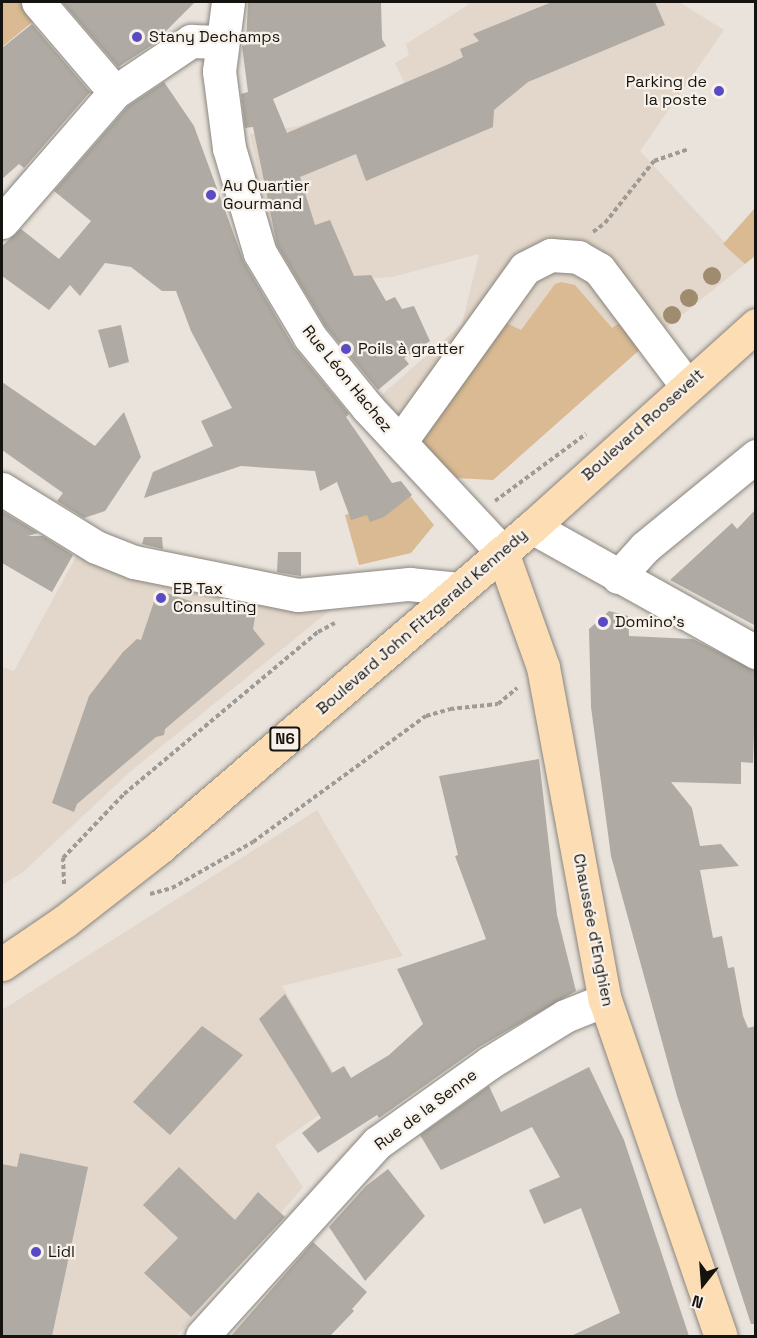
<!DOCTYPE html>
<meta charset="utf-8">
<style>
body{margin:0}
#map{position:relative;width:757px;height:1338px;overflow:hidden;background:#e9e3dc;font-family:"Space Grotesk",sans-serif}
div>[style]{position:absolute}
.built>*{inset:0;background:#e2d7ca}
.green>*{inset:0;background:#d9ba92}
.building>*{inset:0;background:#afaaa3}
.path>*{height:4px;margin-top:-2px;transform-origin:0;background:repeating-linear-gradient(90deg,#9f9a94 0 4.5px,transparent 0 7.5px)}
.roads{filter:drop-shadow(0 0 2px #8a857f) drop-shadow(0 0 2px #8a857f)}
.minor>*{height:33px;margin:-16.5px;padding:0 16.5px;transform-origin:16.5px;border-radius:16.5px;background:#fff}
.major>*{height:33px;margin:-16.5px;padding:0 16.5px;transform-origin:16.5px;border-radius:16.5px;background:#fdddb4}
.trees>*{width:18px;height:18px;margin:-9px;border-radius:50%;background:#9f8c6f}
.dots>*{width:16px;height:16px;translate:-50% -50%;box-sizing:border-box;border:3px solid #f7f1e9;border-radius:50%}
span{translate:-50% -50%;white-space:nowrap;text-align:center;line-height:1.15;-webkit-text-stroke:4.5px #f7f1e9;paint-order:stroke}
.shield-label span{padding:2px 4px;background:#f7f1e9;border:2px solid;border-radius:4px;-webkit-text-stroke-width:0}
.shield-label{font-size:15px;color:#151310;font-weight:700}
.poi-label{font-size:16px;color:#151310}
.left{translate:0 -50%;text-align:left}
.right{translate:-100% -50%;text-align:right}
.street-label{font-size:16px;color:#151310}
.frame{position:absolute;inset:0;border:3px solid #151310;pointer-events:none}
.north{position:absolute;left:673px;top:1254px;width:60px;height:60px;-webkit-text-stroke:4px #f7f1e9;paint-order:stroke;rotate:197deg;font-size:16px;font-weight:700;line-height:24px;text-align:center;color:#151310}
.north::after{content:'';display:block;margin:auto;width:21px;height:27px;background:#151310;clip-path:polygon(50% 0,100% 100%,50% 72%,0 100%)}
</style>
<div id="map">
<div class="built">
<i style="clip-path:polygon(466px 2px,679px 2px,724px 30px,640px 151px,745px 264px,645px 345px,493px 480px,457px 478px,376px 400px,462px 324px,479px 254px,392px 277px,344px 280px,295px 299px,275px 245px,250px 134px,299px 126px,405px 84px,395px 63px,409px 55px,406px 44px,468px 5px)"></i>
<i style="clip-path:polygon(77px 555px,188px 589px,343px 600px,132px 770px,23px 872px,2px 885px,2px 667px,14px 671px)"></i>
<i style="clip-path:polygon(317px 810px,403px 956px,282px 986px,347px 1095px,275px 1146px,303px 1187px,177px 1336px,2px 1336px,2px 1010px)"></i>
</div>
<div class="green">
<i style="clip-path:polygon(2px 2px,27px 2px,40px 16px,2px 47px)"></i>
<i style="clip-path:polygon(755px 208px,755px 256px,745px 264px,723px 244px)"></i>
<i style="clip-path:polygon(561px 282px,575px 285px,612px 328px,627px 318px,645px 345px,493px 480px,457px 478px,415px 438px,500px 320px,521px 330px,555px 284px)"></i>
<i style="clip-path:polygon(407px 492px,434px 525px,411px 553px,359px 565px,345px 515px,391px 502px)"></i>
</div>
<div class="building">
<i style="clip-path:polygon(62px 2px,195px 2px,152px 45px,118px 67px)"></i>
<i style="clip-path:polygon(248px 2px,381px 2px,382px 39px,386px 46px,273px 99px,287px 133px,449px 64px,463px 57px,460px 49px,479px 41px,473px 34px,552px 2px,655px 2px,665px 25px,528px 82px,494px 110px,493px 127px,366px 181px,356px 154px,300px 177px,315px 225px,330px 220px,354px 276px,371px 275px,386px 301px,395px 297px,402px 309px,414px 306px,430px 341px,404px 358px,409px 364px,378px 390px,325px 326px,277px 245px,253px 127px,245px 128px,241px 94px,248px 92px,242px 46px,246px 45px)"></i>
<i style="clip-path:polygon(32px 24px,90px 92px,24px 168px,19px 164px,2px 179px,2px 48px)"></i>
<i style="clip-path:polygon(164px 82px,194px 126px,244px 262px,294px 347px,349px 414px,346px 417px,392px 483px,401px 481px,412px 495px,384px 517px,370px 522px,367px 515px,351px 520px,337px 482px,320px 491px,315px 471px,241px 466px,144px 498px,153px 472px,213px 446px,201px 421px,232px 408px,191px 331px,176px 291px,162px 291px,131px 267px,105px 263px,80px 296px,70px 285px,49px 310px,2px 276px,2px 246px,21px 229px,59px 259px,91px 221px,54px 191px,128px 106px)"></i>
<i style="clip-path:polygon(121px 325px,129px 362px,109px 368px,98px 330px)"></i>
<i style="clip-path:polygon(2px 382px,95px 446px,124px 412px,141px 457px,105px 511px,84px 518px,57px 501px,63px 493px,2px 450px)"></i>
<i style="clip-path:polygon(756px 509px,756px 626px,670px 580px,732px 523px,737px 529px)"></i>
<i style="clip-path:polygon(2px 511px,38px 533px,28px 536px,43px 536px,73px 555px,52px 592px,2px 563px)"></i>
<i style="clip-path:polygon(144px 537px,162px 537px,163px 549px,142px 544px)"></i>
<i style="clip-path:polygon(278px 552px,301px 552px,301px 576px,277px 572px)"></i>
<i style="clip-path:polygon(158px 590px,196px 603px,256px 611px,253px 629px,265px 644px,165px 729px,164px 735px,156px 737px,77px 804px,74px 812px,52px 803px,89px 696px,123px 652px,137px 639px,141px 640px)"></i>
<i style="clip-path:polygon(609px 611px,628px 616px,629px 636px,693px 639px,756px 671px,753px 763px,741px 762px,741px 784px,671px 782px,692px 808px,700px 846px,721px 844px,739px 866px,700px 870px,713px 938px,722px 936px,728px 968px,734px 967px,743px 1016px,748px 1028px,756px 1026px,756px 1324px,751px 1324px,677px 1096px,611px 856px,591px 707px,589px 629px)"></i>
<i style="clip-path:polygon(539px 759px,557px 915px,576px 991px,479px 1047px,379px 1118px,377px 1115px,318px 1153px,302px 1133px,321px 1118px,259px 1019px,285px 994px,332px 1073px,344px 1066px,351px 1078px,389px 1055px,423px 1024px,397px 969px,486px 939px,455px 856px,458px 855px,439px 776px)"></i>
<i style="clip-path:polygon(202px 1026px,243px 1055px,170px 1135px,133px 1102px)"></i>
<i style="clip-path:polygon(589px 1067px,624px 1140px,689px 1336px,571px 1336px,620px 1313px,581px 1208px,544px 1224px,529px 1190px,560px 1177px,532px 1127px,441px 1170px,420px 1135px,489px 1086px,501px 1112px)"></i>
<i style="clip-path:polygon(20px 1153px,88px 1167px,52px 1336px,2px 1336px,2px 1164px,17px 1167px)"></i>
<i style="clip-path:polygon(179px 1167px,235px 1220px,258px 1192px,285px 1217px,191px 1317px,144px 1273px,178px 1238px,143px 1205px)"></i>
<i style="clip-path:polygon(388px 1169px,425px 1216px,365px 1281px,329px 1227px,366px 1186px)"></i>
<i style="clip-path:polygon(313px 1242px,367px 1292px,352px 1309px,354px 1311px,330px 1336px,231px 1336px)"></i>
</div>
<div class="path">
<i style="left:593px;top:232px;width:15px;rotate:-37deg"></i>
<i style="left:605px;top:223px;width:79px;rotate:-51.7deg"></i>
<i style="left:654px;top:161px;width:37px;rotate:-19deg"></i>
<i style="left:495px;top:501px;width:113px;rotate:-36.4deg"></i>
<i style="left:64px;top:884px;width:26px;rotate:-92deg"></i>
<i style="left:63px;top:858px;width:88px;rotate:-46.4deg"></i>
<i style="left:124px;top:794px;width:253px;rotate:-39.9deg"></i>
<i style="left:318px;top:632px;width:19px;rotate:-28deg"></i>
<i style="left:150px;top:894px;width:23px;rotate:-15deg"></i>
<i style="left:172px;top:888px;width:93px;rotate:-29.6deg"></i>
<i style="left:253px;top:842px;width:214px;rotate:-36.1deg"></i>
<i style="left:426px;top:716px;width:25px;rotate:-16deg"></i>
<i style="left:450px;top:709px;width:48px;rotate:-5.9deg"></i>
<i style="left:498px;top:704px;width:25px;rotate:-40deg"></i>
</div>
<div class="roads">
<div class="minor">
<i style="left:38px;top:2px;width:118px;rotate:49.5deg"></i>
<i style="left:228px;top:2px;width:70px;rotate:97.4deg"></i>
<i style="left:219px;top:71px;width:78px;rotate:82.6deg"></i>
<i style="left:229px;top:148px;width:109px;rotate:73.6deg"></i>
<i style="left:260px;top:253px;width:98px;rotate:59.2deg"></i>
<i style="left:310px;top:337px;width:90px;rotate:50.8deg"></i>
<i style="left:367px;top:407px;width:198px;rotate:47deg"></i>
<i style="left:2px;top:222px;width:172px;rotate:-49deg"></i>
<i style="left:115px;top:92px;width:92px;rotate:-33.9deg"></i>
<i style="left:191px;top:41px;width:29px;rotate:2deg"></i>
<i style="left:400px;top:442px;width:214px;rotate:-54.3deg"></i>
<i style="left:525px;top:268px;width:29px;rotate:-27deg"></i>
<i style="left:551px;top:255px;width:27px;rotate:4deg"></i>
<i style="left:578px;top:257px;width:24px;rotate:30deg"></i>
<i style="left:599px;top:269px;width:146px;rotate:53.1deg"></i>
<i style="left:2px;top:489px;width:110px;rotate:31.7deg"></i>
<i style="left:96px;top:547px;width:41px;rotate:21.5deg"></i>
<i style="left:134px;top:562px;width:167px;rotate:11.4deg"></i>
<i style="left:298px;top:595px;width:112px;rotate:-5.7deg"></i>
<i style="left:409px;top:584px;width:50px;rotate:5.7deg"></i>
<i style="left:532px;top:527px;width:257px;rotate:29.2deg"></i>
<i style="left:618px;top:577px;width:40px;rotate:-48deg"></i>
<i style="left:645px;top:547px;width:144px;rotate:-39.3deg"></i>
<i style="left:202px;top:1336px;width:261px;rotate:-47.8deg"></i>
<i style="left:377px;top:1143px;width:138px;rotate:-35.5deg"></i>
<i style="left:489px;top:1063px;width:89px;rotate:-31.7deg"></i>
<i style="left:565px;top:1016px;width:43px;rotate:-21.8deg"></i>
</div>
<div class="major">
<i style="left:502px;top:552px;width:122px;rotate:70.4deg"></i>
<i style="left:543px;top:667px;width:339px;rotate:79.5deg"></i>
<i style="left:605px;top:1000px;width:355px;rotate:71deg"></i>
<i style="left:2px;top:964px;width:76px;rotate:-34.3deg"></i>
<i style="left:65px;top:921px;width:122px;rotate:-38deg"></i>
<i style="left:161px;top:846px;width:489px;rotate:-40.7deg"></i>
<i style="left:532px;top:527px;width:302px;rotate:-42deg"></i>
</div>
</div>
<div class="trees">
<i style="left:712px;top:276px"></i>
<i style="left:689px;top:298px"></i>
<i style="left:672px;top:315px"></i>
</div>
<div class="dots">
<i style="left:137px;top:37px;background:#594bc3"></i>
<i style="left:719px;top:91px;background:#594bc3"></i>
<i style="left:211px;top:195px;background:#594bc3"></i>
<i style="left:346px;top:349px;background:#594bc3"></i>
<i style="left:161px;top:598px;background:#594bc3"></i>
<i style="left:603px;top:622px;background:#594bc3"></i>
<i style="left:36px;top:1252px;background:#594bc3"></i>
</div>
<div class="shield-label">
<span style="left:285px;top:739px">N6</span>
</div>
<div class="poi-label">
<span class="left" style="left:149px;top:37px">Stany Dechamps</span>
<span class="right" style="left:707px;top:91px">Parking de<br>la poste</span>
<span class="left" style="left:223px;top:195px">Au Quartier<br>Gourmand</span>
<span class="left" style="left:358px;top:349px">Poils à gratter</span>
<span class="left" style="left:173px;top:598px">EB Tax<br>Consulting</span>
<span class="left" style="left:615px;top:622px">Domino's</span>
<span class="left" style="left:48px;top:1252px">Lidl</span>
</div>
<div class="street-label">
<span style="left:347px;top:379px;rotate:51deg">Rue Léon Hachez</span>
<span style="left:643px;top:425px;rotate:-42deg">Boulevard Roosevelt</span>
<span style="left:422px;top:622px;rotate:-41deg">Boulevard John Fitzgerald Kennedy</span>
<span style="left:593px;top:930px;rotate:79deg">Chaussée d'Enghien</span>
<span style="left:426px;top:1110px;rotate:-37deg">Rue de la Senne</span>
</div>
<div class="frame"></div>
<div class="north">N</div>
</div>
